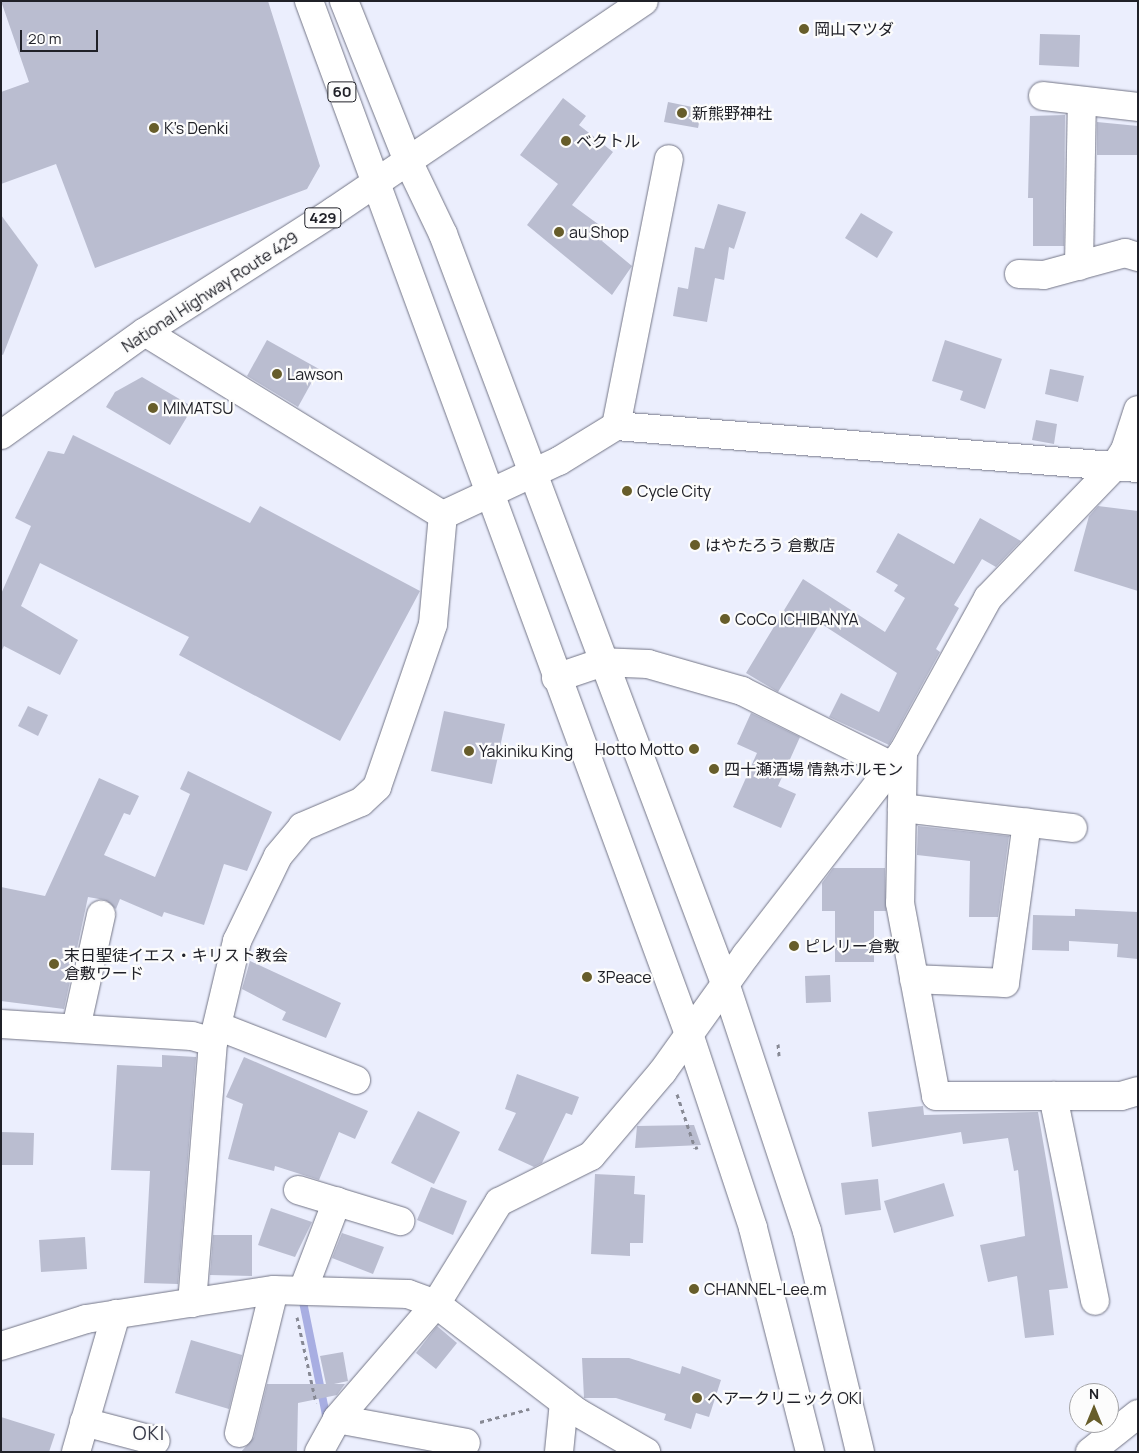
<!DOCTYPE html>
<meta charset="utf-8">
<style>
body{margin:0}
#map{position:relative;width:1139px;height:1453px;overflow:hidden;background:#ebeefd;font-family:Manrope,"Noto Sans JP",sans-serif}
div>[style]{position:absolute}
.stream>*{height:8px;margin:-4px;padding:0 4px;transform-origin:4px;border-radius:4px;background:#a8aee2}
.building>*{inset:0;background:#babdd0}
.path>*{height:3px;margin-top:-1.5px;transform-origin:0;background:repeating-linear-gradient(90deg,#878994 0 4px,transparent 0 8px)}
.roads{filter:drop-shadow(0 0 1px #737586) drop-shadow(0 0 1px #737586)}
.minor>*{height:28px;margin:-14px;padding:0 14px;transform-origin:14px;border-radius:14px;background:#fff}
.major>*{height:28px;margin:-14px;padding:0 14px;transform-origin:14px;border-radius:14px;background:#fff}
.highway>*{height:28px;margin:-14px;padding:0 14px;transform-origin:14px;border-radius:14px;background:#fff}
.dots>*{width:14px;height:14px;translate:-50% -50%;box-sizing:border-box;border:2px solid #fcfcfc;border-radius:50%}
span{translate:-50% -50%;white-space:nowrap;text-align:center;line-height:1.15;-webkit-text-stroke:4.5px #fcfcfc;paint-order:stroke}
.shield-label span{padding:1px 4px;background:#fcfcfc;border:1px solid;border-radius:4px;-webkit-text-stroke-width:0}
.shield-label{font-size:15px;color:#202128;font-weight:700}
.poi-label{font-size:16px;color:#202128}
.left{translate:0 -50%;text-align:left}
.right{translate:-100% -50%;text-align:right}
.street-label{font-size:16px;color:#202128}
.quarter-label{font-size:19px;color:#373948;letter-spacing:1px}
.frame{position:absolute;inset:0;border:2px solid #202128;pointer-events:none}
.north{position:absolute;left:1069px;top:1383px;width:50px;height:50px;box-sizing:border-box;background:#fcfcfc;border:1px solid #a4a4a7;border-radius:50%;rotate:0deg;font-size:14px;font-weight:700;line-height:20px;text-align:center;color:#202128}
.north::after{content:'';display:block;margin:auto;width:18px;height:22px;background:#675d2a;clip-path:polygon(50% 0,100% 100%,50% 72%,0 100%)}
.scale{position:absolute;left:20px;top:30px;width:78px;height:22px;box-sizing:border-box;border:2px solid #202128;border-top:0;padding-left:6px;font-size:15px;line-height:18px;white-space:nowrap;color:#202128;-webkit-text-stroke:4px #fcfcfc;paint-order:stroke}
</style>
<div id="map">
<div class="stream">
<i style="left:302px;top:1297px;width:126px;rotate:78.5deg"></i>
</div>
<div class="building">
<i style="clip-path:polygon(1px 1px,268px 1px,320px 166px,307px 189px,95px 268px,56px 164px,1px 184px,1px 92px,29px 82px)"></i>
<i style="clip-path:polygon(1040px 34px,1080px 35px,1079px 67px,1039px 65px)"></i>
<i style="clip-path:polygon(563px 98px,586px 116px,579px 125px,613px 152px,572px 205px,609px 232px,602px 241px,632px 266px,612px 295px,527px 225px,558px 184px,520px 155px)"></i>
<i style="clip-path:polygon(668px 102px,702px 109px,698px 128px,664px 122px)"></i>
<i style="clip-path:polygon(1065px 115px,1064px 246px,1033px 246px,1033px 198px,1028px 198px,1030px 116px)"></i>
<i style="clip-path:polygon(1097px 122px,1138px 126px,1138px 155px,1097px 155px)"></i>
<i style="clip-path:polygon(718px 204px,746px 212px,734px 249px,729px 247px,724px 280px,715px 278px,707px 322px,673px 316px,678px 287px,688px 289px,695px 247px,704px 249px)"></i>
<i style="clip-path:polygon(861px 213px,893px 232px,877px 258px,845px 238px)"></i>
<i style="clip-path:polygon(1px 215px,38px 265px,3px 355px,1px 354px)"></i>
<i style="clip-path:polygon(267px 340px,319px 369px,298px 407px,247px 376px)"></i>
<i style="clip-path:polygon(945px 340px,1002px 359px,985px 409px,960px 400px,963px 391px,932px 381px)"></i>
<i style="clip-path:polygon(1050px 369px,1084px 376px,1078px 402px,1045px 394px)"></i>
<i style="clip-path:polygon(142px 377px,193px 407px,170px 445px,106px 407px,115px 392px)"></i>
<i style="clip-path:polygon(1036px 420px,1057px 424px,1054px 444px,1032px 440px)"></i>
<i style="clip-path:polygon(73px 435px,250px 523px,260px 506px,420px 591px,340px 741px,179px 655px,189px 637px,40px 563px,21px 606px,78px 640px,60px 675px,4px 646px,1px 652px,1px 594px,31px 526px,15px 518px,48px 451px,64px 454px)"></i>
<i style="clip-path:polygon(1098px 506px,1138px 511px,1138px 591px,1074px 571px,1089px 516px)"></i>
<i style="clip-path:polygon(980px 518px,1021px 541px,996px 567px,982px 559px,954px 605px,959px 608px,936px 649px,940px 652px,889px 745px,829px 717px,841px 693px,879px 712px,897px 673px,820px 623px,778px 692px,746px 673px,803px 579px,885px 632px,905px 598px,894px 591px,898px 585px,876px 572px,898px 533px,954px 564px)"></i>
<i style="clip-path:polygon(28px 706px,48px 715px,38px 736px,18px 726px)"></i>
<i style="clip-path:polygon(444px 711px,505px 724px,492px 784px,431px 771px)"></i>
<i style="clip-path:polygon(751px 713px,800px 737px,778px 786px,796px 794px,781px 828px,733px 807px,757px 753px,737px 744px)"></i>
<i style="clip-path:polygon(188px 771px,272px 812px,247px 871px,224px 864px,204px 925px,164px 912px,162px 917px,120px 899px,116px 909px,105px 900px,88px 897px,64px 1009px,1px 1001px,1px 887px,45px 896px,99px 778px,139px 796px,130px 815px,124px 813px,104px 855px,155px 877px,190px 794px,180px 789px)"></i>
<i style="clip-path:polygon(918px 826px,1009px 836px,998px 917px,969px 917px,970px 861px,917px 855px)"></i>
<i style="clip-path:polygon(833px 868px,885px 868px,886px 911px,874px 911px,874px 962px,835px 962px,835px 911px,822px 911px,822px 883px)"></i>
<i style="clip-path:polygon(1075px 909px,1138px 912px,1138px 959px,1117px 957px,1118px 944px,1069px 941px,1069px 951px,1032px 950px,1033px 915px,1075px 916px)"></i>
<i style="clip-path:polygon(250px 961px,341px 1003px,326px 1038px,282px 1020px,286px 1012px,242px 989px)"></i>
<i style="clip-path:polygon(830px 975px,831px 1002px,806px 1003px,805px 976px)"></i>
<i style="clip-path:polygon(162px 1055px,196px 1057px,178px 1284px,144px 1283px,150px 1171px,111px 1170px,117px 1065px,162px 1067px)"></i>
<i style="clip-path:polygon(244px 1057px,368px 1111px,355px 1139px,339px 1132px,319px 1180px,275px 1166px,274px 1171px,228px 1159px,243px 1104px,226px 1097px)"></i>
<i style="clip-path:polygon(517px 1074px,579px 1097px,572px 1115px,566px 1113px,542px 1163px,534px 1167px,498px 1150px,516px 1113px,505px 1109px)"></i>
<i style="clip-path:polygon(923px 1106px,924px 1115px,1038px 1112px,1068px 1288px,1049px 1290px,1054px 1335px,1025px 1338px,1017px 1276px,988px 1282px,980px 1245px,1025px 1236px,1018px 1170px,1014px 1171px,1008px 1138px,963px 1144px,961px 1132px,872px 1147px,868px 1112px)"></i>
<i style="clip-path:polygon(418px 1111px,460px 1132px,434px 1184px,391px 1163px)"></i>
<i style="clip-path:polygon(694px 1125px,701px 1145px,635px 1148px,637px 1126px)"></i>
<i style="clip-path:polygon(1px 1132px,34px 1133px,33px 1165px,1px 1165px)"></i>
<i style="clip-path:polygon(595px 1174px,635px 1176px,634px 1194px,645px 1195px,643px 1243px,630px 1243px,630px 1256px,591px 1254px)"></i>
<i style="clip-path:polygon(878px 1179px,881px 1210px,845px 1215px,841px 1183px)"></i>
<i style="clip-path:polygon(944px 1183px,954px 1216px,894px 1233px,884px 1201px)"></i>
<i style="clip-path:polygon(431px 1187px,467px 1201px,453px 1235px,417px 1220px)"></i>
<i style="clip-path:polygon(271px 1208px,312px 1222px,295px 1257px,258px 1245px)"></i>
<i style="clip-path:polygon(342px 1233px,384px 1247px,373px 1274px,332px 1258px)"></i>
<i style="clip-path:polygon(213px 1235px,252px 1235px,252px 1276px,210px 1275px)"></i>
<i style="clip-path:polygon(85px 1237px,87px 1269px,41px 1272px,39px 1240px)"></i>
<i style="clip-path:polygon(437px 1326px,457px 1343px,436px 1369px,416px 1353px)"></i>
<i style="clip-path:polygon(191px 1340px,242px 1355px,229px 1409px,175px 1393px)"></i>
<i style="clip-path:polygon(343px 1352px,348px 1381px,334px 1384px,345px 1384px,337px 1395px,298px 1403px,297px 1452px,241px 1452px,254px 1437px,267px 1384px,326px 1384px,320px 1356px)"></i>
<i style="clip-path:polygon(582px 1358px,629px 1358px,680px 1374px,682px 1366px,721px 1380px,709px 1417px,696px 1413px,691px 1429px,664px 1420px,666px 1414px,616px 1398px,584px 1398px)"></i>
<i style="clip-path:polygon(1px 1417px,55px 1434px,49px 1452px,1px 1452px)"></i>
</div>
<div class="path">
<i style="left:778px;top:1044px;width:12px;rotate:85deg"></i>
<i style="left:677px;top:1094px;width:57px;rotate:71.6deg"></i>
<i style="left:695px;top:1148px;width:3px;rotate:-18deg"></i>
<i style="left:297px;top:1317px;width:88px;rotate:77.5deg"></i>
<i style="left:480px;top:1422px;width:51px;rotate:-14.9deg"></i>
</div>
<div class="roads">
<div class="minor">
<i style="left:1043px;top:96px;width:96px;rotate:6.6deg"></i>
<i style="left:408px;top:161px;width:81px;rotate:64.4deg"></i>
<i style="left:443px;top:234px;width:800px;rotate:69.37deg"></i>
<i style="left:725px;top:983px;width:261px;rotate:71.7deg"></i>
<i style="left:807px;top:1231px;width:227px;rotate:76.5deg"></i>
<i style="left:376px;top:183px;width:907px;rotate:69.81deg"></i>
<i style="left:689px;top:1034px;width:204px;rotate:71.7deg"></i>
<i style="left:753px;top:1228px;width:231px;rotate:75.7deg"></i>
<i style="left:1079px;top:266px;width:165px;rotate:-89deg"></i>
<i style="left:1019px;top:274px;width:25px;rotate:2deg"></i>
<i style="left:1044px;top:275px;width:84px;rotate:-15.2deg"></i>
<i style="left:1125px;top:253px;width:14px;rotate:17deg"></i>
<i style="left:145px;top:332px;width:350px;rotate:31.6deg"></i>
<i style="left:616px;top:426px;width:272px;rotate:-78.8deg"></i>
<i style="left:443px;top:515px;width:128px;rotate:-25deg"></i>
<i style="left:559px;top:461px;width:67px;rotate:-31.6deg"></i>
<i style="left:616px;top:426px;width:524px;rotate:4.6deg"></i>
<i style="left:556px;top:678px;width:50px;rotate:-18.8deg"></i>
<i style="left:603px;top:662px;width:45px;rotate:2.5deg"></i>
<i style="left:648px;top:664px;width:98px;rotate:16deg"></i>
<i style="left:742px;top:691px;width:168px;rotate:26.6deg"></i>
<i style="left:903px;top:752px;width:151px;rotate:91.1deg"></i>
<i style="left:900px;top:903px;width:196px;rotate:79.4deg"></i>
<i style="left:936px;top:1096px;width:185px"></i>
<i style="left:1121px;top:1096px;width:18px;rotate:-16deg"></i>
<i style="left:902px;top:808px;width:172px;rotate:6.7deg"></i>
<i style="left:914px;top:979px;width:91px;rotate:2.5deg"></i>
<i style="left:1005px;top:983px;width:162px;rotate:-82.2deg"></i>
<i style="left:1px;top:1024px;width:191px;rotate:3.6deg"></i>
<i style="left:192px;top:1036px;width:22px;rotate:16deg"></i>
<i style="left:220px;top:1027px;width:146px;rotate:21.3deg"></i>
<i style="left:76px;top:1028px;width:116px;rotate:-77.5deg"></i>
<i style="left:1053px;top:1096px;width:209px;rotate:78.4deg"></i>
<i style="left:298px;top:1190px;width:107px;rotate:16.9deg"></i>
<i style="left:303px;top:1290px;width:95px;rotate:-69.1deg"></i>
<i style="left:192px;top:1303px;width:262px;rotate:-85.4deg"></i>
<i style="left:213px;top:1042px;width:104px;rotate:-76.6deg"></i>
<i style="left:237px;top:941px;width:94px;rotate:-64.2deg"></i>
<i style="left:278px;top:856px;width:38px;rotate:-50deg"></i>
<i style="left:302px;top:827px;width:64px;rotate:-23deg"></i>
<i style="left:361px;top:802px;width:22px;rotate:-43deg"></i>
<i style="left:377px;top:787px;width:172px;rotate:-71deg"></i>
<i style="left:433px;top:624px;width:109px;rotate:-84.8deg"></i>
<i style="left:1px;top:1346px;width:89px;rotate:-17.6deg"></i>
<i style="left:86px;top:1319px;width:190px;rotate:-8.8deg"></i>
<i style="left:274px;top:1290px;width:134px;rotate:1.7deg"></i>
<i style="left:408px;top:1294px;width:30px;rotate:20deg"></i>
<i style="left:436px;top:1304px;width:178px;rotate:37.5deg"></i>
<i style="left:577px;top:1412px;width:80px;rotate:30.1deg"></i>
<i style="left:337px;top:1419px;width:131px;rotate:10.5deg"></i>
<i style="left:84px;top:1422px;width:74px;rotate:14.8deg"></i>
<i style="left:239px;top:1433px;width:147px;rotate:-76.2deg"></i>
<i style="left:76px;top:1452px;width:144px;rotate:-73.8deg"></i>
<i style="left:319px;top:1452px;width:38px;rotate:-61deg"></i>
<i style="left:337px;top:1419px;width:152px;rotate:-49.3deg"></i>
<i style="left:436px;top:1304px;width:120px;rotate:-58.3deg"></i>
<i style="left:499px;top:1202px;width:103px;rotate:-26.6deg"></i>
<i style="left:591px;top:1156px;width:111px;rotate:-49.7deg"></i>
<i style="left:663px;top:1071px;width:143px;rotate:-54.4deg"></i>
<i style="left:746px;top:955px;width:257px;rotate:-52.3deg"></i>
<i style="left:903px;top:752px;width:176px;rotate:-61.1deg"></i>
<i style="left:988px;top:598px;width:182px;rotate:-46.1deg"></i>
<i style="left:1114px;top:467px;width:20px;rotate:-57deg"></i>
<i style="left:1125px;top:450px;width:42px;rotate:-72deg"></i>
<i style="left:559px;top:1452px;width:50px;rotate:-84.3deg"></i>
<i style="left:1090px;top:1452px;width:61px;rotate:-38.4deg"></i>
</div>
<div class="major">
<i style="left:309px;top:1px;width:194px;rotate:69.8deg"></i>
<i style="left:344px;top:1px;width:172px;rotate:68.2deg"></i>
</div>
<div class="highway">
<i style="left:1px;top:435px;width:177px;rotate:-35.6deg"></i>
<i style="left:145px;top:332px;width:224px;rotate:-32.6deg"></i>
<i style="left:334px;top:211px;width:374px;rotate:-34.1deg"></i>
</div>
</div>
<div class="dots">
<i style="left:804px;top:29px;background:#675d2a"></i>
<i style="left:682px;top:113px;background:#675d2a"></i>
<i style="left:154px;top:128px;background:#675d2a"></i>
<i style="left:566px;top:141px;background:#675d2a"></i>
<i style="left:559px;top:232px;background:#675d2a"></i>
<i style="left:277px;top:374px;background:#675d2a"></i>
<i style="left:153px;top:408px;background:#675d2a"></i>
<i style="left:627px;top:491px;background:#675d2a"></i>
<i style="left:695px;top:545px;background:#675d2a"></i>
<i style="left:725px;top:619px;background:#675d2a"></i>
<i style="left:694px;top:749px;background:#675d2a"></i>
<i style="left:469px;top:751px;background:#675d2a"></i>
<i style="left:714px;top:769px;background:#675d2a"></i>
<i style="left:794px;top:946px;background:#675d2a"></i>
<i style="left:54px;top:964px;background:#675d2a"></i>
<i style="left:587px;top:977px;background:#675d2a"></i>
<i style="left:694px;top:1289px;background:#675d2a"></i>
<i style="left:697px;top:1398px;background:#675d2a"></i>
</div>
<div class="shield-label">
<span style="left:342px;top:92px">60</span>
<span style="left:323px;top:218px">429</span>
</div>
<div class="poi-label">
<span class="left" style="left:814px;top:29px">岡山マツダ</span>
<span class="left" style="left:692px;top:113px">新熊野神社</span>
<span class="left" style="left:164px;top:128px">K's Denki</span>
<span class="left" style="left:576px;top:141px">ベクトル</span>
<span class="left" style="left:569px;top:232px">au Shop</span>
<span class="left" style="left:287px;top:374px">Lawson</span>
<span class="left" style="left:163px;top:408px">MIMATSU</span>
<span class="left" style="left:637px;top:491px">Cycle City</span>
<span class="left" style="left:705px;top:545px">はやたろう 倉敷店</span>
<span class="left" style="left:735px;top:619px">CoCo ICHIBANYA</span>
<span class="right" style="left:684px;top:749px">Hotto Motto</span>
<span class="left" style="left:479px;top:751px">Yakiniku King</span>
<span class="left" style="left:724px;top:769px">四十瀬酒場 情熱ホルモン</span>
<span class="left" style="left:804px;top:946px">ピレリー倉敷</span>
<span class="left" style="left:64px;top:964px">末日聖徒イエス・キリスト教会<br>倉敷ワード</span>
<span class="left" style="left:597px;top:977px">3Peace</span>
<span class="left" style="left:704px;top:1289px">CHANNEL-Lee.m</span>
<span class="left" style="left:707px;top:1398px">ヘアークリニック OKI</span>
</div>
<div class="street-label">
<span style="left:210px;top:292px;rotate:-33deg">National Highway Route 429</span>
</div>
<div class="quarter-label">
<span style="left:149px;top:1434px">OKI</span>
</div>
<div class="frame"></div>
<div class="north">N</div>
<div class="scale">20 m</div>
</div>
